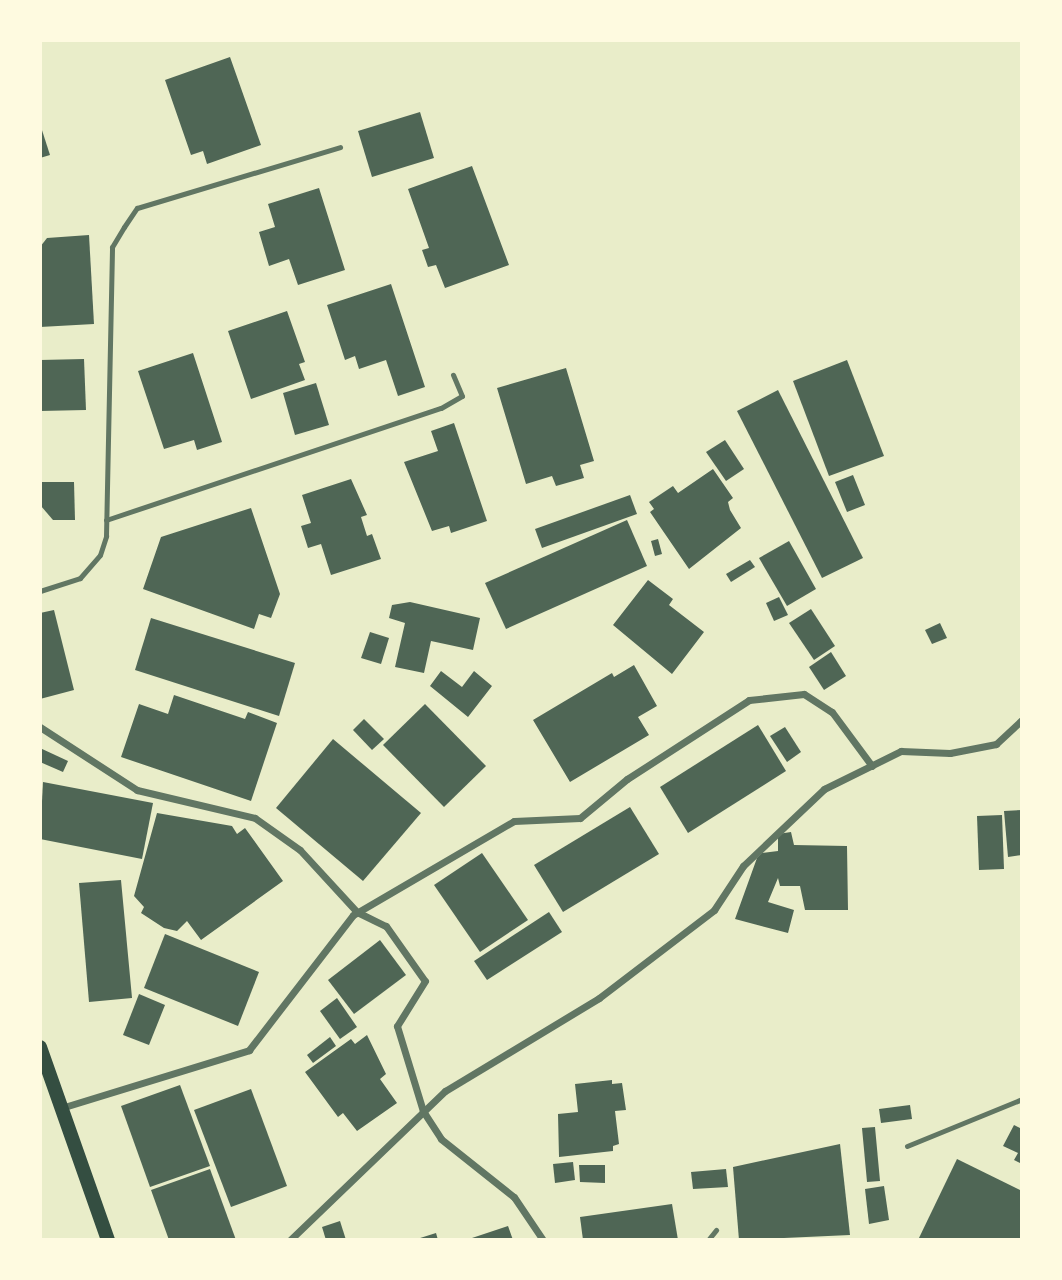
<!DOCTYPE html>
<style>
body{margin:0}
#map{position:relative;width:1062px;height:1280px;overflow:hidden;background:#e9edc9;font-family:"Asap Condensed",sans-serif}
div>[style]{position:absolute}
.building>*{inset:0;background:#4f6655}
.service>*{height:5px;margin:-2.5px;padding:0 2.5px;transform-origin:2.5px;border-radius:2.5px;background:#617663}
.minor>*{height:7px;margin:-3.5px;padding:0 3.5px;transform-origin:3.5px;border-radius:3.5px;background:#617663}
.secondary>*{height:14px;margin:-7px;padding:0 7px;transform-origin:7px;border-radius:7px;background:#344e41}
span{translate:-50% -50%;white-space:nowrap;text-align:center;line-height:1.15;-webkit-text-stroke:5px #fefae0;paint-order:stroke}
.frame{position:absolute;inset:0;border:42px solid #fefae0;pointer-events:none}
</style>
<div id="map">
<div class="building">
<i style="clip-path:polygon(230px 57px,261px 145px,207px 164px,203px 151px,191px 155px,165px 80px)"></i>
<i style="clip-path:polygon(420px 112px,434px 158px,372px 177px,358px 131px)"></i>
<i style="clip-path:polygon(40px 124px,50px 155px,40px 158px)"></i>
<i style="clip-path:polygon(472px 166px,509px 265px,445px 288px,436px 265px,428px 267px,422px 250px,429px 248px,408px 189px)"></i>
<i style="clip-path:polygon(319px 188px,345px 270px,298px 285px,289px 259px,269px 266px,259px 232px,275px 227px,268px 204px)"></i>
<i style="clip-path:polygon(89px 235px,94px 324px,40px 327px,40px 247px,47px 238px)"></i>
<i style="clip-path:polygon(391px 284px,425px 387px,398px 396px,386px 360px,359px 369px,355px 356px,345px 360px,327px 305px)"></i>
<i style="clip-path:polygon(287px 311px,305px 362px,299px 364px,305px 380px,251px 399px,228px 331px)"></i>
<i style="clip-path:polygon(193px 353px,222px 442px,197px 450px,194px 440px,164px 449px,138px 371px)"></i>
<i style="clip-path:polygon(84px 359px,86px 410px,40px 411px,40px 360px)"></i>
<i style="clip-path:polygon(847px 360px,884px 456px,829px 476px,793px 381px)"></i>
<i style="clip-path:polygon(566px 368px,594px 461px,580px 465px,584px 478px,556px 486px,552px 476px,526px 484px,497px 388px)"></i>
<i style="clip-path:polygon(316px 383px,329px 425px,295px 435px,283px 393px)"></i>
<i style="clip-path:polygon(778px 390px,863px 558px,822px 578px,737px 411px)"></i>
<i style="clip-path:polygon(454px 423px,487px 521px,451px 533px,449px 526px,432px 531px,404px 462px,438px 451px,431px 431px)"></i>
<i style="clip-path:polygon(725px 440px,744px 469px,726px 481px,706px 452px)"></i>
<i style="clip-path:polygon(713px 469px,733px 498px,728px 502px,730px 510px,741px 528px,689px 569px,650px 512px,654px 509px,649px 502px,673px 486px,678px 493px)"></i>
<i style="clip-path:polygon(853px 475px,865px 505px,847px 512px,835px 482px)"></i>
<i style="clip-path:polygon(351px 479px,367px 515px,361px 517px,367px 536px,372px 534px,381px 559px,331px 575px,321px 544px,308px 548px,301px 526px,311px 523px,302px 495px)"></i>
<i style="clip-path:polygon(41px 482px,74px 482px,75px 520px,53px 520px,41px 506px)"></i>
<i style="clip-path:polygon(630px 495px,637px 514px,542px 548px,535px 529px)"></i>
<i style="clip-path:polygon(251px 508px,280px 594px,271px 618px,259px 614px,254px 629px,143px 589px,161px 537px)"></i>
<i style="clip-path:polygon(627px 520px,647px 566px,506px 629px,485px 583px)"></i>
<i style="clip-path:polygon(658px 539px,662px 554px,655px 556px,651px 541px)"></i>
<i style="clip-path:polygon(789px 541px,816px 589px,787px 606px,759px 558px)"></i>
<i style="clip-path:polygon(750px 560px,755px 567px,731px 582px,726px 574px)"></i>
<i style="clip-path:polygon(648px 580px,673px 599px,669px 605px,704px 632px,672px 674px,613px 625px)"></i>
<i style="clip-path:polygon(779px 597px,788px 615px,774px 621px,766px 603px)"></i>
<i style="clip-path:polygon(410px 602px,480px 618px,473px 650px,431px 641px,424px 673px,395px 667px,405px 623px,389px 618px,392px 605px)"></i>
<i style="clip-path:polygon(811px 609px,835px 646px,814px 660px,789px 623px)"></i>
<i style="clip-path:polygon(54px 610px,74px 690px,40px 699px,40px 613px)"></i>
<i style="clip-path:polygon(151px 618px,295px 663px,279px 716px,135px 670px)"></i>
<i style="clip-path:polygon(940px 623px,947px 638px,932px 644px,925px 630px)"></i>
<i style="clip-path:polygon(370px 632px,389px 638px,381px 664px,361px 658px)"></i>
<i style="clip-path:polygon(831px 652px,846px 676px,824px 690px,809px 667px)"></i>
<i style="clip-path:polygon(634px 665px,657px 706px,638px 717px,649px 735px,570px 782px,533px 720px,612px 673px,614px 677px)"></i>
<i style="clip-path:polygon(441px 671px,462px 687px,474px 671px,492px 686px,468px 717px,430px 686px)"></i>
<i style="clip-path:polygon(174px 695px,245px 719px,248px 712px,277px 723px,251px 801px,121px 757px,139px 704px,168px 714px)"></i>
<i style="clip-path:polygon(425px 704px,486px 766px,444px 807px,383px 745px)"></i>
<i style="clip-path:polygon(364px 719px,384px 739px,372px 750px,353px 730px)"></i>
<i style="clip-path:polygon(758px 725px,786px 771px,688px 833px,660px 787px)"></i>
<i style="clip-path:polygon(785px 727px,801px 752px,787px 762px,770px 736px)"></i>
<i style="clip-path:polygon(333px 739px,421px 813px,363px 881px,276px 808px)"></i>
<i style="clip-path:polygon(40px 748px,68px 761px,63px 772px,40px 762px)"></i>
<i style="clip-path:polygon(43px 782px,153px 803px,142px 859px,40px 839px)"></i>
<i style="clip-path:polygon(630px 807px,659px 854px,563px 912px,534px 865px)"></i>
<i style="clip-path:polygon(1022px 810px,1022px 855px,1008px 857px,1004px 811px)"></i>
<i style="clip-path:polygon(157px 813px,232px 826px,237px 834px,245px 828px,283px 881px,201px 940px,187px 921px,177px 931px,164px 928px,141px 913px,144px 907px,134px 896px)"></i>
<i style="clip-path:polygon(1002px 815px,1004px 869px,979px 870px,977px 816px)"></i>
<i style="clip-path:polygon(791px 832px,794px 845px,847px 846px,848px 910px,805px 910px,800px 886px,780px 886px,778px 878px,768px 902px,794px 910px,788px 933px,735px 919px,757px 858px,762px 853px,778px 851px,778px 834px)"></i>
<i style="clip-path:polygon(482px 853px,528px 920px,480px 952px,434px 885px)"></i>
<i style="clip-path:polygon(121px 880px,132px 998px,89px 1002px,79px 883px)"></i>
<i style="clip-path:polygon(549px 912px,562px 932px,487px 980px,474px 961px)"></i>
<i style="clip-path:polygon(165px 934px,259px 972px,238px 1026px,144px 988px)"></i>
<i style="clip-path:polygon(380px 940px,406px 975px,354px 1014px,328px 980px)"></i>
<i style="clip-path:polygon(139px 994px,165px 1005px,149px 1045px,123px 1035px)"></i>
<i style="clip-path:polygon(337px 998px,357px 1027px,340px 1039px,320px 1011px)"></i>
<i style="clip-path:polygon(367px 1035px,386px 1074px,380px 1079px,397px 1103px,357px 1131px,343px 1113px,338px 1117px,305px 1072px,351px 1039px,355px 1044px)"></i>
<i style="clip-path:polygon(330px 1037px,336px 1046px,313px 1063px,307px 1055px)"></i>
<i style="clip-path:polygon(612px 1080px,612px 1084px,622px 1083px,626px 1110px,615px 1111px,619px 1144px,613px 1146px,613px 1151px,559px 1157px,558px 1114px,578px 1112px,575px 1084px)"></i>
<i style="clip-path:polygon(180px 1085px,210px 1166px,150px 1187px,121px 1106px)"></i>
<i style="clip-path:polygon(251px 1089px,287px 1186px,231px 1207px,194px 1110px)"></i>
<i style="clip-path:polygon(910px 1105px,912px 1119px,881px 1123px,879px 1109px)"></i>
<i style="clip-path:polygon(1014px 1125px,1022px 1129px,1022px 1164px,1014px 1160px,1018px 1153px,1003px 1146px)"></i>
<i style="clip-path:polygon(875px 1127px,880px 1181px,867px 1182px,862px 1128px)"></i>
<i style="clip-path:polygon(840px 1144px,850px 1235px,739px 1240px,733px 1167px)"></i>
<i style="clip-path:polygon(957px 1159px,1022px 1191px,1022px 1240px,918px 1240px)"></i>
<i style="clip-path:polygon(573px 1162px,575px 1180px,555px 1183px,553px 1164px)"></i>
<i style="clip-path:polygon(579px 1165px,605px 1165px,605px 1183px,580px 1182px)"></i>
<i style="clip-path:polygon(210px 1169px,236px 1240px,169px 1240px,151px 1190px)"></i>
<i style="clip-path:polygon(726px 1169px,728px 1187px,693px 1189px,691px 1172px)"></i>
<i style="clip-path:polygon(884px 1186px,889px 1220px,869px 1224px,865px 1189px)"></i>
<i style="clip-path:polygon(672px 1204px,678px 1240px,583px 1240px,580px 1217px)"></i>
<i style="clip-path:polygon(340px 1221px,346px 1240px,326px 1240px,322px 1227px)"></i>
<i style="clip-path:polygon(508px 1226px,513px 1240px,469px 1240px,469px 1239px)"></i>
<i style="clip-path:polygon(436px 1233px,438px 1240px,417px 1240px,417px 1239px)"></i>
</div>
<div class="service">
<i style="left:106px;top:520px;width:353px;rotate:-18.5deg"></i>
<i style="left:441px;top:408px;width:24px;rotate:-30deg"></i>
<i style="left:462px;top:396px;width:23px;rotate:-113deg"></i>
<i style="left:40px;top:591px;width:42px;rotate:-18deg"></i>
<i style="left:80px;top:578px;width:30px;rotate:-49deg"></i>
<i style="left:100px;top:555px;width:20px;rotate:-72deg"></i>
<i style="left:106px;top:536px;width:289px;rotate:-88.8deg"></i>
<i style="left:112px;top:247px;width:23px;rotate:-59deg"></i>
<i style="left:124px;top:227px;width:23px;rotate:-56deg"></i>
<i style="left:137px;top:208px;width:212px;rotate:-16.7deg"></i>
<i style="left:907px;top:1146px;width:124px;rotate:-22.2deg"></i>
<i style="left:708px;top:1240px;width:13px;rotate:-51deg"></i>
</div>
<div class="minor">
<i style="left:40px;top:727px;width:116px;rotate:33deg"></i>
<i style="left:137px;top:790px;width:121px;rotate:13.3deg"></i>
<i style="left:255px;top:818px;width:55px;rotate:35.4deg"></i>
<i style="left:300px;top:850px;width:84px;rotate:47.4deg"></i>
<i style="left:357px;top:912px;width:32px;rotate:26deg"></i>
<i style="left:386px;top:926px;width:67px;rotate:54.7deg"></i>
<i style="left:425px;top:981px;width:53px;rotate:121.9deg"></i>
<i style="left:397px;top:1026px;width:89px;rotate:73deg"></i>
<i style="left:423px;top:1111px;width:33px;rotate:57deg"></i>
<i style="left:441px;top:1139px;width:93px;rotate:38.5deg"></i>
<i style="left:514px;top:1197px;width:52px;rotate:56deg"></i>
<i style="left:61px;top:1108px;width:197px;rotate:-17.1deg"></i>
<i style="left:249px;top:1050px;width:170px;rotate:-52.4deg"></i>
<i style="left:353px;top:915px;width:186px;rotate:-30.3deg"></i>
<i style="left:514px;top:821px;width:66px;rotate:-2.6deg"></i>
<i style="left:580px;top:818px;width:61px;rotate:-39.7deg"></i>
<i style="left:627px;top:779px;width:145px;rotate:-32.9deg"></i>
<i style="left:749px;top:700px;width:55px;rotate:-6.2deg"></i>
<i style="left:804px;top:694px;width:33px;rotate:33deg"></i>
<i style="left:832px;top:712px;width:67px;rotate:53.5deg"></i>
<i style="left:290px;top:1240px;width:215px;rotate:-43.9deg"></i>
<i style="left:445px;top:1091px;width:180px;rotate:-31.1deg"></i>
<i style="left:599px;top:998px;width:145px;rotate:-37.4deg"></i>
<i style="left:714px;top:910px;width:53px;rotate:-56.6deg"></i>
<i style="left:743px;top:866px;width:112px;rotate:-43.5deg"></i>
<i style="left:824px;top:789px;width:86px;rotate:-26.3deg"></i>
<i style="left:901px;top:751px;width:49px;rotate:2.3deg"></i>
<i style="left:950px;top:753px;width:47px;rotate:-11.1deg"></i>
<i style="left:996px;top:744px;width:35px;rotate:-43deg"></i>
</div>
<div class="secondary">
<i style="left:40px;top:1047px;width:205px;rotate:70.6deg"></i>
</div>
<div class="frame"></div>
</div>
